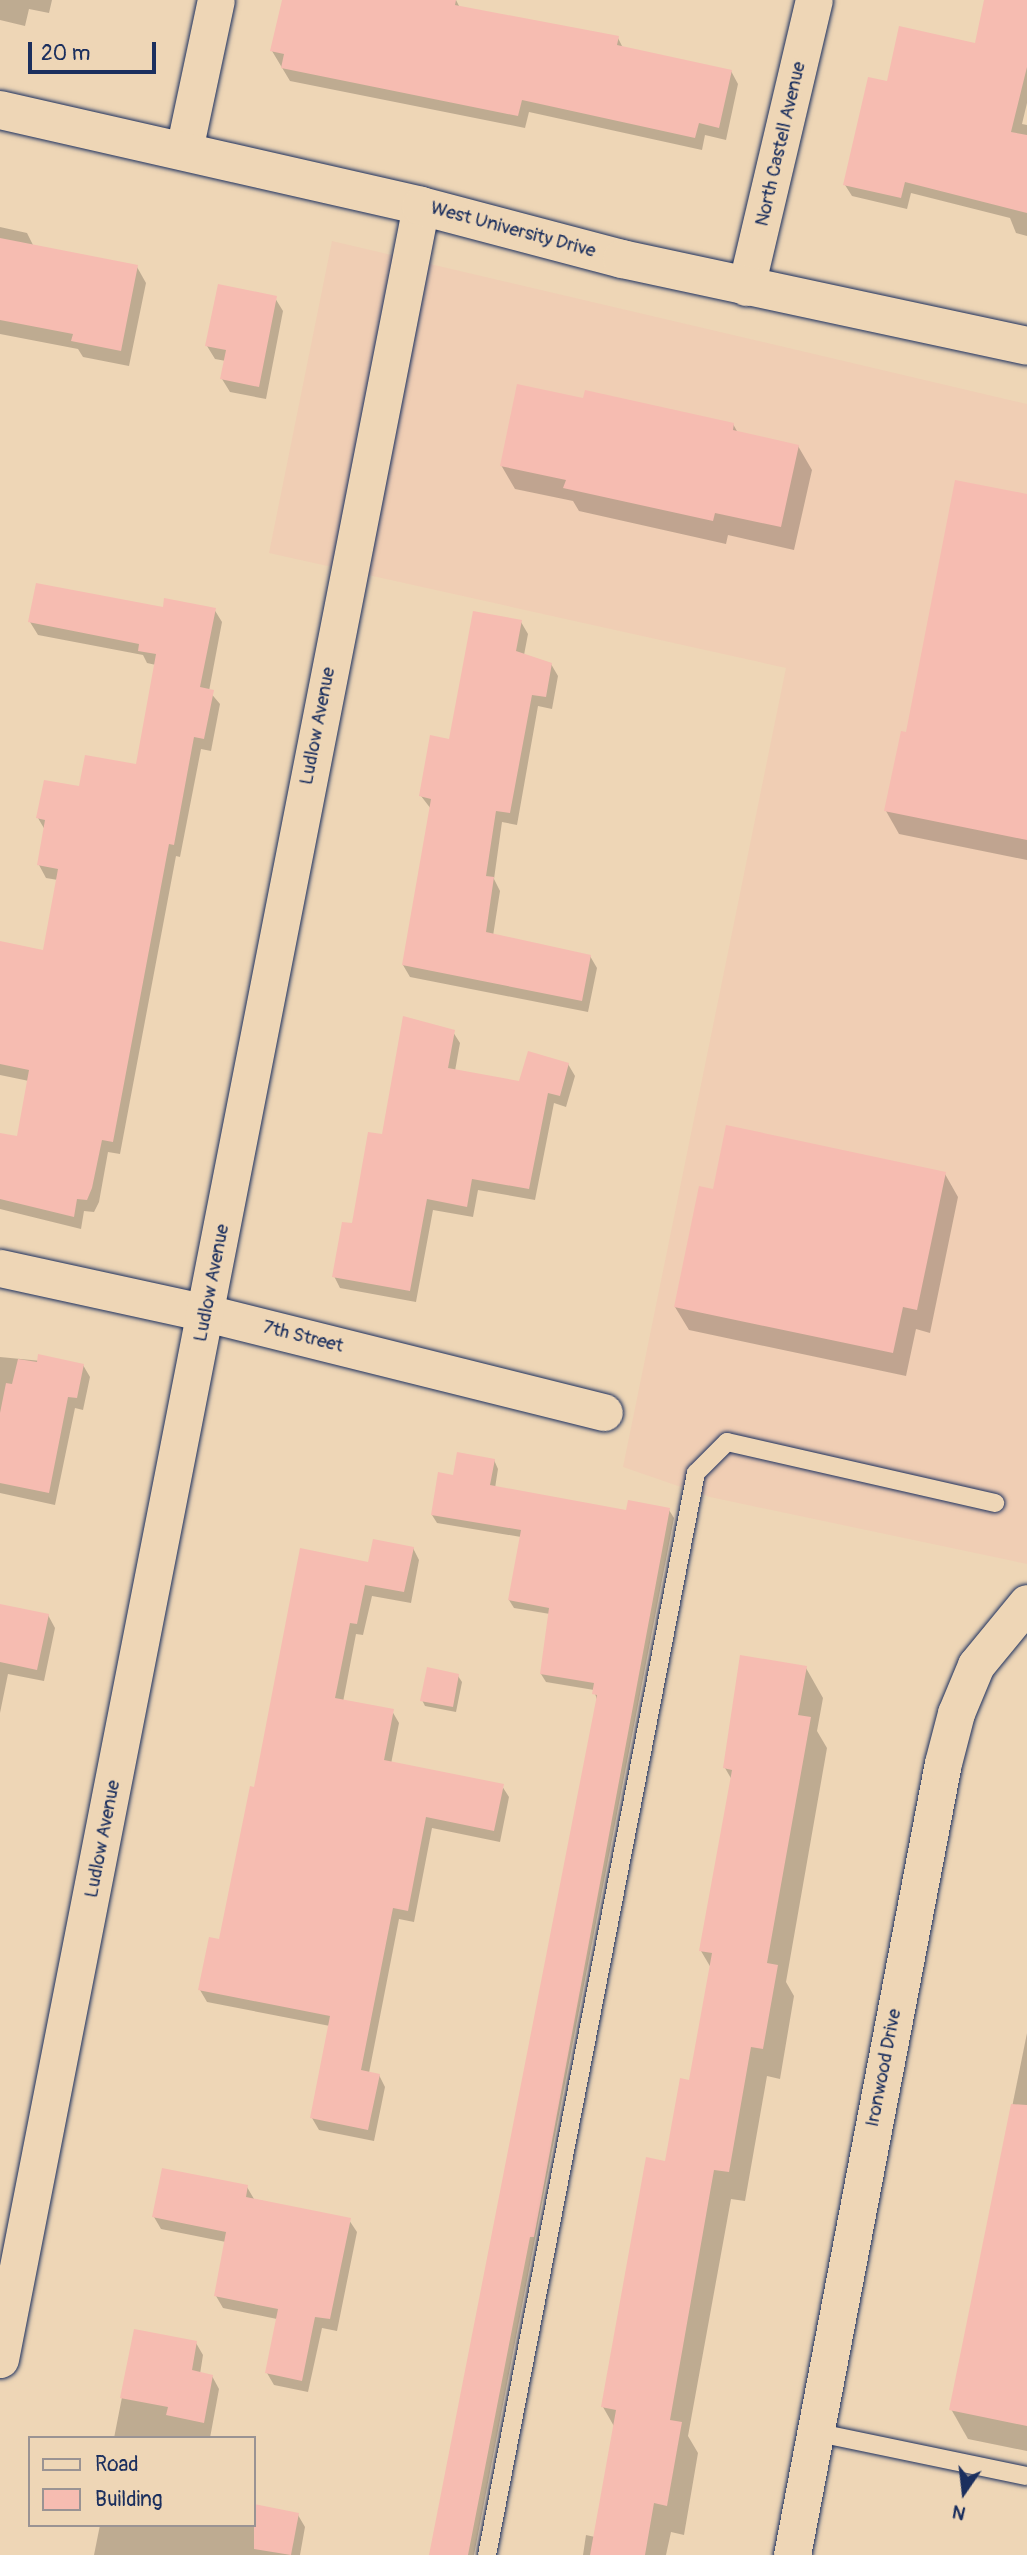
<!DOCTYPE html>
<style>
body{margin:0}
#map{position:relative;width:1027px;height:2555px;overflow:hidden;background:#eed6b6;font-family:Pangolin,sans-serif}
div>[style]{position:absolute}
.built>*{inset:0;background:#f0ceb4}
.shadow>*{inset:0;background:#0003}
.building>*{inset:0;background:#f6bcb1}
.roads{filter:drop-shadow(0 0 2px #1b2f5e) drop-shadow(0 0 2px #1b2f5e)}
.lane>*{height:18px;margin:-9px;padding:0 9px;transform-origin:9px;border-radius:9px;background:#eed6b6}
.street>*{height:37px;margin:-18.5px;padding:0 18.5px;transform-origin:18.5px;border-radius:18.5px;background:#eed6b6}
.secondary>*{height:38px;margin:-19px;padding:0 19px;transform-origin:19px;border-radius:19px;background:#eed6b6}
span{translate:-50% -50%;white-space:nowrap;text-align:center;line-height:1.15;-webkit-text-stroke:5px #eed6b6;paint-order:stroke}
.street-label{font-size:19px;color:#1b2f5e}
.legend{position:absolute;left:28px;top:2436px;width:228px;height:91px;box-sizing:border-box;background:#eed6b6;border:2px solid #9a9393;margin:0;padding:9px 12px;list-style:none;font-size:21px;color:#1b2f5e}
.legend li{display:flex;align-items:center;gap:14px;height:35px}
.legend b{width:35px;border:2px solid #9a9393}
.north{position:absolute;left:929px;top:2457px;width:70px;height:70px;-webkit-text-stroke:5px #eed6b6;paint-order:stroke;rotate:194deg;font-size:19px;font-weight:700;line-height:28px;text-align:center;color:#1b2f5e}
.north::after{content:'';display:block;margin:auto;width:24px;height:32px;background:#1b2f5e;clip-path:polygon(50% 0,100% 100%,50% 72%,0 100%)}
.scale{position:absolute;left:28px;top:42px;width:128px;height:32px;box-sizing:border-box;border:4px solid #1b2f5e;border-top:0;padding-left:9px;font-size:21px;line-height:24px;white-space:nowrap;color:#1b2f5e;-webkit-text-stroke:5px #eed6b6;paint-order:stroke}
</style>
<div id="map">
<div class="built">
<i style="clip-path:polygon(332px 241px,1027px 404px,1027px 1564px,710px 1497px,623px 1467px,786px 668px,269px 553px)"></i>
</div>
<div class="shadow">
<i style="clip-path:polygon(0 0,52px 0,49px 13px,29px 9px,25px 26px,0 20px)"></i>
<i style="clip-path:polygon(284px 0,456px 0,460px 8px,618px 38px,623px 48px,731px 71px,738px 84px,726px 140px,705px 135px,702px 150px,529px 112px,525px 128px,290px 81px,272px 51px)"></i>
<i style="clip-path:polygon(986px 0,1027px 0,1027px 103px,1022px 124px,1027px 125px,1027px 236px,1016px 233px,1010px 218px,911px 193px,907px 209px,852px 196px,845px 185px,888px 83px,976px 45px)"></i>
<i style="clip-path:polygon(0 227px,27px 233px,34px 247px,137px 267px,146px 283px,129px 366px,83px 357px,78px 349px,0 334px)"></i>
<i style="clip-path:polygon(275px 298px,283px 311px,266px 399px,230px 392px,222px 379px,226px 361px,215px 359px,207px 346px)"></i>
<i style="clip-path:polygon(584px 400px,733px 424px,738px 433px,798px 446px,812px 470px,794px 550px,728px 535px,726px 544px,579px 511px,573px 501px,515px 489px,501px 465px)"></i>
<i style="clip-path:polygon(1027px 496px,1027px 860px,899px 834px,886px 811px,907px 734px)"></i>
<i style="clip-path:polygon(164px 609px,214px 609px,222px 622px,209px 691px,220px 704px,211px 751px,201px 749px,180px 857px,176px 856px,120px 1154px,108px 1152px,99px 1202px,94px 1212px,84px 1211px,81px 1229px,0 1209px,0 1134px,18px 1138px,29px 1081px,0 1075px,0 943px,45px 952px,58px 880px,46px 878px,39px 865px,45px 830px,38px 818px,80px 788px,137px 767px,156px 665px,147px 663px,143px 655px,38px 635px,30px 622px)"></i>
<i style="clip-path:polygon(521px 622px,528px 634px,524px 655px,551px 664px,558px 676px,552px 709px,538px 706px,517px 825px,502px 822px,494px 879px,500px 891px,493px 936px,590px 956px,597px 968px,588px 1012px,410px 977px,403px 965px,431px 809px,421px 796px)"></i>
<i style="clip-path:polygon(453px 1032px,460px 1043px,455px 1071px,520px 1083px,568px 1064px,575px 1076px,566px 1107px,554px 1103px,535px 1200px,478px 1190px,473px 1217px,433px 1210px,416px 1302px,340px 1288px,334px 1276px,383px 1136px)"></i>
<i style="clip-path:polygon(945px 1174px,958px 1197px,930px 1333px,916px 1329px,906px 1376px,689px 1330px,675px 1307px,714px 1191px)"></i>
<i style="clip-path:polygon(0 1357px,83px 1365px,90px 1377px,83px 1410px,75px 1408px,55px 1505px,0 1493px)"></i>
<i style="clip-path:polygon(494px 1460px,498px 1469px,495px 1488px,628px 1512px,669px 1510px,674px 1518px,474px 2555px,430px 2555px,597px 1700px,594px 1690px,546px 1682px,541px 1674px,550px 1614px,514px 1608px,509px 1600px,521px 1537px,437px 1523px,432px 1515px,454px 1477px)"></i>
<i style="clip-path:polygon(413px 1548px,419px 1560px,411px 1603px,372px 1596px,363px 1635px,356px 1634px,343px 1702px,392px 1711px,399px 1723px,391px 1764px,502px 1786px,509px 1797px,500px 1842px,432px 1828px,414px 1922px,399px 1919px,369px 2073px,379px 2075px,385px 2087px,374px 2141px,319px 2130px,312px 2118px,330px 2026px,207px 2002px,200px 1990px,221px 1941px,255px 1789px,370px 1564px)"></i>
<i style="clip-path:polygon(0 1605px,48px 1615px,55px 1628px,44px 1681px,8px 1674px,0 1713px)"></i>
<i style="clip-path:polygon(806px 1668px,823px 1698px,817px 1731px,827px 1748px,786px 1982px,794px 1996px,780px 2079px,767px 2076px,745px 2201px,731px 2199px,688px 2436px,698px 2453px,684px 2535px,671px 2532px,666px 2555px,583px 2555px,586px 2535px,595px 2537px,615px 2428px,603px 2407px,690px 2082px,711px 1968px,701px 1951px,732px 1780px,725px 1768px)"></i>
<i style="clip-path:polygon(458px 1676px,462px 1682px,456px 1712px,425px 1706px,422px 1700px)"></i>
<i style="clip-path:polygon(1027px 2033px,1027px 2451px,968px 2439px,951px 2409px)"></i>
<i style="clip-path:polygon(247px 2187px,254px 2199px,349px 2220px,357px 2232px,337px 2331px,322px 2328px,308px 2392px,274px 2385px,267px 2373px,277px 2319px,223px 2308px,216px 2296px,226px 2242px,161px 2229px,154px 2217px)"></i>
<i style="clip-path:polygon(135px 2331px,196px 2343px,203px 2355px,200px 2374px,212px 2376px,219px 2389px,210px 2438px,114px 2438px)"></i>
<i style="clip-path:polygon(254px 2506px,298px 2515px,305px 2527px,300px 2555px,94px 2555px,100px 2525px,254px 2525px)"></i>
</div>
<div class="building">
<i style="clip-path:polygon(282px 0,456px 0,455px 5px,619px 36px,617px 45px,732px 70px,719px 128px,699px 123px,695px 138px,522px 100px,518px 116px,281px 68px,284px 54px,270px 51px)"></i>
<i style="clip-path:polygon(984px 0,1027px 0,1027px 67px,1011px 132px,1027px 135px,1027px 213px,905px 182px,901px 198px,843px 185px,868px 77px,887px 81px,899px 26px,975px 43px)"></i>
<i style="clip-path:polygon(0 238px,138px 265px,121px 351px,71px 341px,73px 334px,0 320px)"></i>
<i style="clip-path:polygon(218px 284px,277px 296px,259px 387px,220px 379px,226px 350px,205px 346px)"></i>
<i style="clip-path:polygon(517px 384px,583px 398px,585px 390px,734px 423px,733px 430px,799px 445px,781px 527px,715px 513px,713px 521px,563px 488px,566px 480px,500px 466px)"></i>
<i style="clip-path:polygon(955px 480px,1027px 494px,1027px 840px,884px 811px,901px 731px,906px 732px)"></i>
<i style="clip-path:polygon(36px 583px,163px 607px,164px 598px,216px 608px,200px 687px,214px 690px,204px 739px,194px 737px,174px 845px,169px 844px,113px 1142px,102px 1140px,92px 1188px,87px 1200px,77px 1199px,74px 1217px,0 1199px,0 1133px,17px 1136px,29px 1070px,0 1064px,0 941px,43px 950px,58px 869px,37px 865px,45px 820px,36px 818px,44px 780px,79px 786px,85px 755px,136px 764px,156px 654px,138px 651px,139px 644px,28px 622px)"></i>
<i style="clip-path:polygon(473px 611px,522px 620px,516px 651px,552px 663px,546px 697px,532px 695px,510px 813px,496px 811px,486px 876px,494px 877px,486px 932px,591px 955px,582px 1001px,402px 965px,431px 799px,419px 796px,430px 735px,449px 739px)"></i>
<i style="clip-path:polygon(403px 1016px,455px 1030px,448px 1068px,519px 1081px,528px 1051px,569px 1063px,560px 1096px,548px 1093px,529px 1189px,472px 1179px,467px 1207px,427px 1199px,410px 1291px,332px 1277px,342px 1222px,352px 1223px,368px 1132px,382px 1134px)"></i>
<i style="clip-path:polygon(726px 1125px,946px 1172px,917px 1310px,903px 1307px,893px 1353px,674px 1307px,699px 1186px,713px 1189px)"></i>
<i style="clip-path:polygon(38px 1354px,84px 1364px,77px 1398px,68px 1397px,49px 1493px,0 1483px,0 1413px,6px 1383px,12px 1384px,18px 1359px,37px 1362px)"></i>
<i style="clip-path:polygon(457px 1452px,495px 1459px,490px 1485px,626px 1510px,628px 1500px,670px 1508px,534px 2237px,530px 2237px,468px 2555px,429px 2555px,597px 1695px,592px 1694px,594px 1683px,540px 1674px,549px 1608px,508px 1600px,521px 1530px,431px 1515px,438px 1472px,453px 1475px)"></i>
<i style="clip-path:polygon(373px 1539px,414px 1547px,404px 1592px,365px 1585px,357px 1624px,350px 1623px,335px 1698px,394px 1709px,384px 1760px,504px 1784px,494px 1831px,426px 1817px,408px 1911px,393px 1908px,361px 2070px,380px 2074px,368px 2130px,310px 2118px,330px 2016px,198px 1990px,209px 1937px,219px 1939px,250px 1786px,254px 1787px,256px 1777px,300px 1548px,368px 1562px)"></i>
<i style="clip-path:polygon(0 1604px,49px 1614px,37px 1670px,0 1662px)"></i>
<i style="clip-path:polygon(740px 1655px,807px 1666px,798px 1715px,811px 1717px,767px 1963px,778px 1965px,763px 2049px,751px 2047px,729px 2172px,714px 2170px,670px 2420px,682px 2422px,667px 2506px,654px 2503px,645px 2555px,590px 2555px,616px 2410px,601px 2407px,646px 2157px,665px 2161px,680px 2078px,689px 2080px,712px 1953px,699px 1951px,732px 1770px,723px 1768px)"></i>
<i style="clip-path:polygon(427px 1667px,459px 1674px,453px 1707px,420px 1701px)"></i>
<i style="clip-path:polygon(1011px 2104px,1027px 2105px,1027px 2426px,949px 2410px)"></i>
<i style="clip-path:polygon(162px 2168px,248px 2185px,246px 2197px,351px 2218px,330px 2319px,315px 2317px,302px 2381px,265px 2373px,278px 2309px,214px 2296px,226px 2232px,152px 2217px)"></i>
<i style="clip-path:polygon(134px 2329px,197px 2341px,192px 2370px,213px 2375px,204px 2423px,166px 2415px,168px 2407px,120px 2398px)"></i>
<i style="clip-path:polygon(254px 2504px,299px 2513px,291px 2555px,254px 2549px)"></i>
</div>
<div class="roads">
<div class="lane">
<i style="left:814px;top:2432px;width:217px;rotate:11.7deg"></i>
<i style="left:487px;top:2555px;width:1102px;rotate:-79.07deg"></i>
<i style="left:696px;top:1473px;width:44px;rotate:-45deg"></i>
<i style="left:727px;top:1442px;width:275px;rotate:12.8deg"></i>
</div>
<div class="street">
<i style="left:184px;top:150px;width:153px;rotate:-78deg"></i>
<i style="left:746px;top:287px;width:295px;rotate:-76.7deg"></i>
<i style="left:0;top:1268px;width:211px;rotate:12.3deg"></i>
<i style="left:206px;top:1313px;width:410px;rotate:14deg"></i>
<i style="left:0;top:2359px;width:2194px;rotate:-78.94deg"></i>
<i style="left:792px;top:2555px;width:806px;rotate:-79.21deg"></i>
<i style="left:943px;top:1763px;width:52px;rotate:-75.4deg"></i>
<i style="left:956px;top:1713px;width:52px;rotate:-67.4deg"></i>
<i style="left:976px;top:1665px;width:80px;rotate:-50.6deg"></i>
</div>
<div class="secondary">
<i style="left:0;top:110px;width:432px;rotate:12.8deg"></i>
<i style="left:421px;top:206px;width:208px;rotate:14.8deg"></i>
<i style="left:622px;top:259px;width:414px;rotate:12.1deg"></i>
</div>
</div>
<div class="street-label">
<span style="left:781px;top:144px;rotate:-77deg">North Castell Avenue</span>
<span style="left:513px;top:230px;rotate:15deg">West University Drive</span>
<span style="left:318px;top:726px;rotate:-79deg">Ludlow Avenue</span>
<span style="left:212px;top:1283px;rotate:-79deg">Ludlow Avenue</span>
<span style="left:303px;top:1337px;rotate:14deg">7th Street</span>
<span style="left:103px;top:1839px;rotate:-79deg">Ludlow Avenue</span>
<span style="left:884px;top:2068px;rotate:-79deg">Ironwood Drive</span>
</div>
<ul class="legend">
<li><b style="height:9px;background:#eed6b6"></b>Road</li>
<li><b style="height:19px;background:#f6bcb1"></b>Building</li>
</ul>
<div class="north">N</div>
<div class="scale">20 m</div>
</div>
